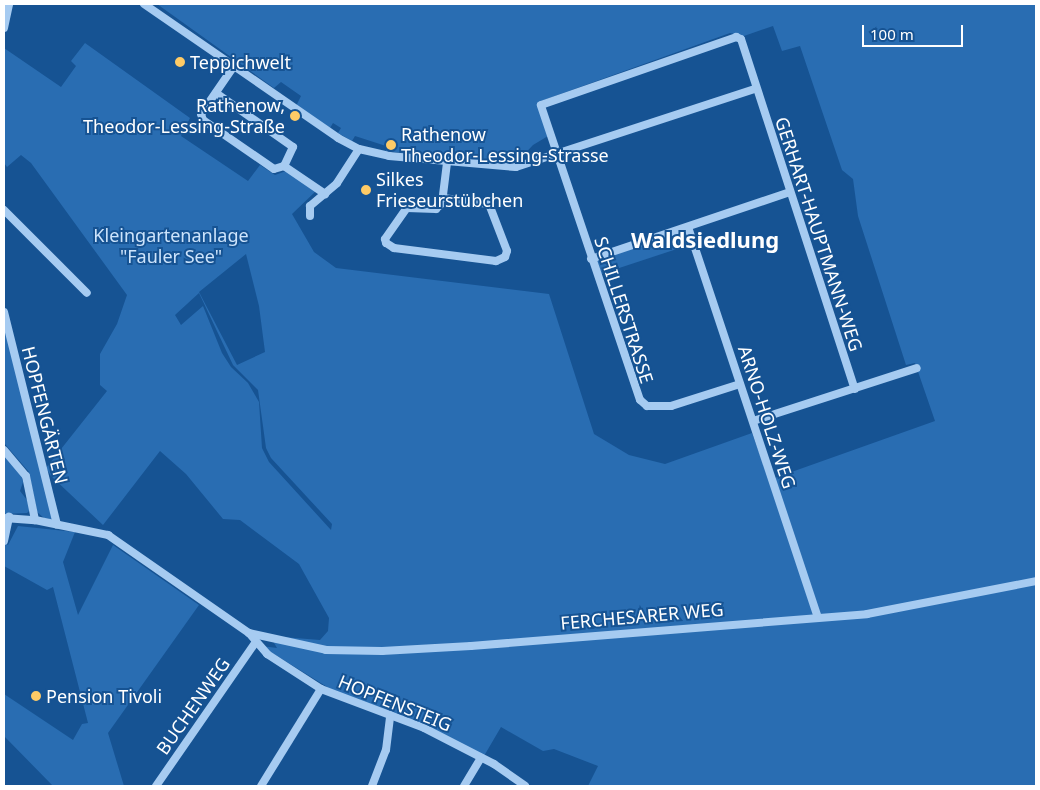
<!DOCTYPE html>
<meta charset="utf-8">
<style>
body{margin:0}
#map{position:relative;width:1040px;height:790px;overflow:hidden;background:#165393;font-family:"Noto Sans",sans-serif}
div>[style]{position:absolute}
.green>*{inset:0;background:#296db2}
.minor>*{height:8px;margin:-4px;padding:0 4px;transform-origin:4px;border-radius:4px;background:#a6cbf1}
.dots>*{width:14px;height:14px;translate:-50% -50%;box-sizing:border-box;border:2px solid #165393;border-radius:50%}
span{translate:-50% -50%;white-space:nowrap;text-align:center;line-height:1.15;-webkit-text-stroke:4px #165393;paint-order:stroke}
.poi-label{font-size:18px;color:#fff}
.left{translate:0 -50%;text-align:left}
.right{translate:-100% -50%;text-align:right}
.street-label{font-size:18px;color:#fff}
.park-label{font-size:18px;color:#cde4fc}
.district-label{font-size:22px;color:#fff;font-weight:700}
.frame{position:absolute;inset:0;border:5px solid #fff;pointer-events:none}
.scale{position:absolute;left:862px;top:25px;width:101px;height:22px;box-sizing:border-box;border:2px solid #fff;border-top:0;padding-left:6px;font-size:15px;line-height:18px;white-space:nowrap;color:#fff;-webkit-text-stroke:4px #165393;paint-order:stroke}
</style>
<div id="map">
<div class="green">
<i style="clip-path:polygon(evenodd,157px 4px,1036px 4px,1036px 786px,588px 786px,598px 766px,554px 749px,543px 751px,501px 727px,484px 756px,345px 698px,261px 646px,277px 648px,270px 636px,320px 640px,328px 631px,329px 618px,299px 564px,240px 520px,223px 519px,186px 474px,160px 451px,103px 525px,51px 476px,46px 468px,107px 391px,100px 385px,100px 354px,117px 324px,127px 295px,31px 163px,21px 155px,7px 167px,4px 163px,4px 48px,61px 87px,76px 66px,71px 61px,85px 43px,190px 118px,181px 136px,248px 181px,260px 165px,275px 175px,286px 171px,316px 191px,292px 214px,314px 252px,336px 268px,549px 294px,594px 434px,629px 455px,665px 464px,752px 433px,769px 480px,935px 421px,915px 363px,906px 365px,858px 216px,853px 179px,842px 170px,800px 46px,782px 51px,773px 26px,744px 36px,730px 33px,541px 101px,540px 112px,548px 136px,533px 145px,517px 162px,498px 163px,386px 151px,386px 146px,355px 136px,352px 141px,338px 133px,341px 128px,333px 123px,330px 128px,296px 106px,301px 96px,281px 82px,274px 88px,157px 4px,246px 254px,259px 306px,265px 352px,237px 365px,199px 292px,246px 254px,157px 4px,199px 293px,233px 365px,258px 390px,266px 448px,271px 458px,332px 524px,331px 530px,269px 462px,262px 448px,259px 402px,248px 383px,231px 367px,222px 353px,203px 306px,181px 325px,175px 315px,199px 293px)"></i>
<i style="clip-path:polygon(685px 231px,689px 245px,601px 274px,597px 260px)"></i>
<i style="clip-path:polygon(4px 321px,55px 520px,44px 518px,37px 512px,29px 472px,4px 443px)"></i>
<i style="clip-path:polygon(4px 455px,20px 470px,23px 482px,20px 491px,27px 500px,30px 510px,27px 513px,4px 514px)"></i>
<i style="clip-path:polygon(18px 526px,75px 532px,63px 562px,78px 615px,113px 545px,199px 605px,108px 733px,124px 786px,53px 786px,4px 736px,4px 694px,73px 740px,82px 724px,88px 723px,53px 587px,47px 590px,4px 566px,4px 543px,8px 545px)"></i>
</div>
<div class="minor">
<i style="left:144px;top:4px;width:236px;rotate:34.6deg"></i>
<i style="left:338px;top:138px;width:24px;rotate:28deg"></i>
<i style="left:359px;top:149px;width:31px;rotate:13deg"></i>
<i style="left:389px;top:156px;width:127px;rotate:5deg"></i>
<i style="left:516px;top:167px;width:251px;rotate:-18.1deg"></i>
<i style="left:4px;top:28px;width:25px;rotate:-78deg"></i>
<i style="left:234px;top:66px;width:58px;rotate:124.5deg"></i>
<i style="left:201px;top:114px;width:6px;rotate:72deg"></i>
<i style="left:203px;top:120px;width:86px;rotate:34.6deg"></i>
<i style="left:274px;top:169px;width:10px;rotate:-17deg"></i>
<i style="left:284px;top:166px;width:50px;rotate:34.3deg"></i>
<i style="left:216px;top:93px;width:94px;rotate:35deg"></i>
<i style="left:293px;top:147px;width:21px;rotate:115deg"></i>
<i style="left:443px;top:198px;width:46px;rotate:7.4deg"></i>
<i style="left:489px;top:204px;width:50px;rotate:69deg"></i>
<i style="left:507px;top:251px;width:6px;rotate:108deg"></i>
<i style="left:505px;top:257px;width:10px;rotate:156deg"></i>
<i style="left:496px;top:261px;width:103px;rotate:-172.7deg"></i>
<i style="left:394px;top:248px;width:9px;rotate:-148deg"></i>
<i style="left:386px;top:243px;width:4px;rotate:-104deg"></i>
<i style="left:385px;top:239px;width:38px;rotate:-55deg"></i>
<i style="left:407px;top:208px;width:29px;rotate:2deg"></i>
<i style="left:436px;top:209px;width:8px;rotate:-45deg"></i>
<i style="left:442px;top:203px;width:40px;rotate:-82.9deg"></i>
<i style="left:4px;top:210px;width:117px;rotate:45deg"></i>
<i style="left:310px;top:216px;width:10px;rotate:-90deg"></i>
<i style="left:310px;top:206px;width:35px;rotate:-40deg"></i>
<i style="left:337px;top:183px;width:40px;rotate:-57.1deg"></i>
<i style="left:688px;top:227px;width:411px;rotate:71.6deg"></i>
<i style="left:591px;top:259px;width:210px;rotate:-18.6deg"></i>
<i style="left:4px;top:312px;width:219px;rotate:76deg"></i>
<i style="left:740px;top:384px;width:72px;rotate:162.3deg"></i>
<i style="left:671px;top:406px;width:24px;rotate:180deg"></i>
<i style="left:647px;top:406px;width:9px;rotate:-139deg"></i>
<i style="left:640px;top:400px;width:311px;rotate:-108.6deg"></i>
<i style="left:541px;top:105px;width:207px;rotate:-19.2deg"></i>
<i style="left:736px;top:37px;width:5px;rotate:22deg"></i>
<i style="left:741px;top:39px;width:368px;rotate:72deg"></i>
<i style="left:753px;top:421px;width:172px;rotate:-17.9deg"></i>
<i style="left:4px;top:450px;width:34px;rotate:50deg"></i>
<i style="left:26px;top:476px;width:45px;rotate:78.4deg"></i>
<i style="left:4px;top:518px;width:31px;rotate:4deg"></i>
<i style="left:35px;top:520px;width:75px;rotate:11.6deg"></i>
<i style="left:108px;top:535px;width:172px;rotate:34.8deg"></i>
<i style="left:249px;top:633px;width:79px;rotate:12.4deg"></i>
<i style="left:326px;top:650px;width:56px;rotate:1deg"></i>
<i style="left:382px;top:651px;width:89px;rotate:-3.2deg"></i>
<i style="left:471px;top:646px;width:397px;rotate:-4.6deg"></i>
<i style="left:867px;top:614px;width:172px;rotate:-11deg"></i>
<i style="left:4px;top:541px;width:25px;rotate:-78deg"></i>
<i style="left:249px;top:633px;width:28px;rotate:49deg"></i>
<i style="left:267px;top:654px;width:64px;rotate:32.9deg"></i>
<i style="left:321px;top:689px;width:110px;rotate:20.7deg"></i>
<i style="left:424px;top:728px;width:79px;rotate:27.2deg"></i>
<i style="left:494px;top:764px;width:38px;rotate:35deg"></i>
<i style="left:156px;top:786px;width:174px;rotate:-55.3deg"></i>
<i style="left:261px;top:786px;width:114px;rotate:-58.3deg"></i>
<i style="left:372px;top:786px;width:39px;rotate:-69deg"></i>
<i style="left:386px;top:750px;width:35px;rotate:-83deg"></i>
<i style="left:464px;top:786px;width:33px;rotate:-59deg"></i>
</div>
<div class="dots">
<i style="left:180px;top:62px;background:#ffcb66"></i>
<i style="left:295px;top:116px;background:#ffcb66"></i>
<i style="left:391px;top:145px;background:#ffcb66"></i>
<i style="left:366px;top:190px;background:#ffcb66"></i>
<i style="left:36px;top:696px;background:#ffcb66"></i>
</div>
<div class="poi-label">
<span class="left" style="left:190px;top:62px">Teppichwelt</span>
<span class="right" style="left:285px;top:116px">Rathenow,<br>Theodor-Lessing-Straße</span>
<span class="left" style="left:401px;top:145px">Rathenow<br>Theodor-Lessing-Strasse</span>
<span class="left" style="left:376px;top:190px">Silkes<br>Frieseurstübchen</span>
<span class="left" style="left:46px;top:696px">Pension Tivoli</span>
</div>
<div class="street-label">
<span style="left:819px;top:234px;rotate:72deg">GERHART-HAUPTMANN-WEG</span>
<span style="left:624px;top:310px;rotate:72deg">SCHILLERSTRASSE</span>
<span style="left:45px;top:415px;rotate:76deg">HOPFENGÄRTEN</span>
<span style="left:767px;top:417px;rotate:72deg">ARNO-HOLZ-WEG</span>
<span style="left:642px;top:616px;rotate:-5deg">FERCHESARER WEG</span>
<span style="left:395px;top:703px;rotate:22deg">HOPFENSTEIG</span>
<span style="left:193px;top:706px;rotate:-55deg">BUCHENWEG</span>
</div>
<div class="park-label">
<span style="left:171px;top:246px">Kleingartenanlage<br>"Fauler See"</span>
</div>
<div class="district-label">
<span style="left:705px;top:240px">Waldsiedlung</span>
</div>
<div class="frame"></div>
<div class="scale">100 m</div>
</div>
